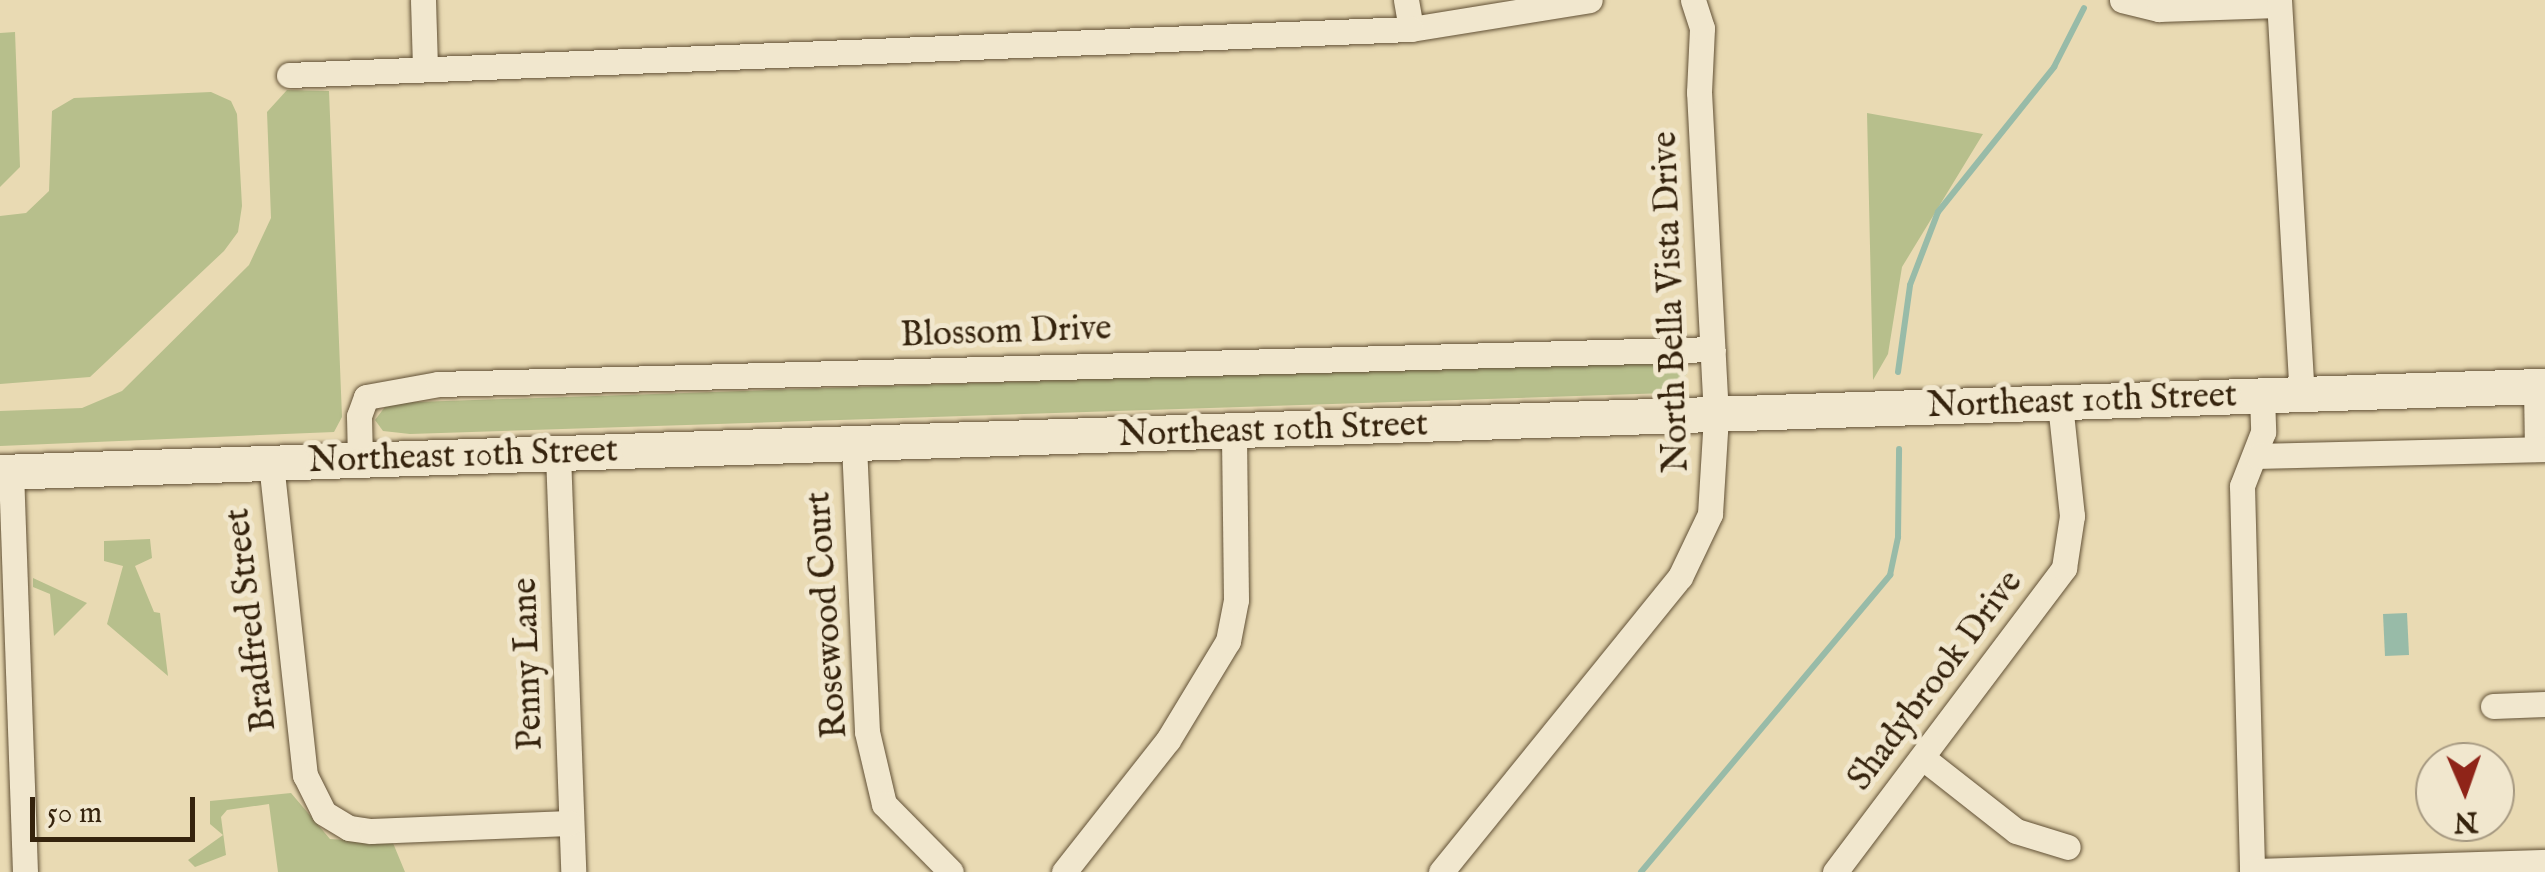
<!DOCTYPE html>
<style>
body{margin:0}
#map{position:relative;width:2545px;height:872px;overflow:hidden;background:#e9dab3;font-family:"IM FELL English",serif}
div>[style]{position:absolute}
.green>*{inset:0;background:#b7bf8c}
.water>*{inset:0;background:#98bba8}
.stream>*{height:6px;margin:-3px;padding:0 3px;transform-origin:3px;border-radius:3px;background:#98bba8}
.roads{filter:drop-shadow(0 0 2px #625136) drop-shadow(0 0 2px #625136)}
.street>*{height:25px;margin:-12.5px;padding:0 12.5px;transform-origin:12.5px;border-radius:12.5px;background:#f1e7ce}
.secondary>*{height:35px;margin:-17.5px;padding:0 17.5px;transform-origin:17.5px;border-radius:17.5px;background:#f1e7ce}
span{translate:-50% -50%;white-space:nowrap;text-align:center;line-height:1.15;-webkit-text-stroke:10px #f1e7ce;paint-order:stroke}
.street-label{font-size:35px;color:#35230d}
.north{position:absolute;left:2415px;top:742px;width:100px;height:100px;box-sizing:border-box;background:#f1e7ce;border:2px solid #a69981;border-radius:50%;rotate:178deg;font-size:28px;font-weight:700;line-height:40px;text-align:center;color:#35230d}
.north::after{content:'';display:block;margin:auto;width:35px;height:45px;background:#8f2418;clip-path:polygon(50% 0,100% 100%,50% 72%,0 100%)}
.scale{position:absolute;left:30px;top:797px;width:165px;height:45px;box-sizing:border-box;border:5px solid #35230d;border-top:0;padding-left:12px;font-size:30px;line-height:35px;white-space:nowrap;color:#35230d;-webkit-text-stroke:8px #f1e7ce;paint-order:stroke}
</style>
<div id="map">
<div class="green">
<i style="clip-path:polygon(15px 32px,20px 167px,0 187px,0 33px)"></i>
<i style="clip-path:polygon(287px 90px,329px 91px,342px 417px,334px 432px,0 446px,0 411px,82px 408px,122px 391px,249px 265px,271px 218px,267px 112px)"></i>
<i style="clip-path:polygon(211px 92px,231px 101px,237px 114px,242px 206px,238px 232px,224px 251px,90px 377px,0 384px,0 216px,26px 213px,49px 191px,52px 111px,74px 98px)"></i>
<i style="clip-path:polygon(1867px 113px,1983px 134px,1902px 267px,1888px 354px,1873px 380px)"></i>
<i style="clip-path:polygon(1675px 359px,1687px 374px,1668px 393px,410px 434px,383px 431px,375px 420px,388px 403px)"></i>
<i style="clip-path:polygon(150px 539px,152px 558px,135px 566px,154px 612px,160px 613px,168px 676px,107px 624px,123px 566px,104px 561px,104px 541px)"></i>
<i style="clip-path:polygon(33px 578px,87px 603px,54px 636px,50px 594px,33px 587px)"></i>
<i style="clip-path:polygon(291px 793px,330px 839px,393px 843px,405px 872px,278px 872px,269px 804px,227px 810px,221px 817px,226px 855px,195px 867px,188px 860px,223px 835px,210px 824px,210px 801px)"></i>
</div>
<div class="water">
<i style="clip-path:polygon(2407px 613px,2409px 655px,2385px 656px,2383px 614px)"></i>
</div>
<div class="stream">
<i style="left:1898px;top:372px;width:88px;rotate:-82.1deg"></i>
<i style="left:1910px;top:285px;width:78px;rotate:-69deg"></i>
<i style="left:1938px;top:212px;width:186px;rotate:-51.3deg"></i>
<i style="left:2054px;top:67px;width:66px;rotate:-63deg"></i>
<i style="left:1641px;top:872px;width:388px;rotate:-50deg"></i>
<i style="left:1890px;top:575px;width:39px;rotate:-78deg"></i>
<i style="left:1898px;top:537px;width:88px;rotate:-89.3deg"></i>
</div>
<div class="roads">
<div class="street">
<i style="left:423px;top:0;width:67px;rotate:88.3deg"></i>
<i style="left:1406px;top:0;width:29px;rotate:80deg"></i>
<i style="left:1411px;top:29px;width:181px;rotate:-9.2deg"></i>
<i style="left:2122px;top:0;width:38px;rotate:14deg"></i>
<i style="left:2159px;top:9px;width:119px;rotate:-1.9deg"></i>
<i style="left:2279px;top:0;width:396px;rotate:86.7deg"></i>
<i style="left:289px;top:75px;width:1123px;rotate:-2.35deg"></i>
<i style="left:2536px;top:387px;width:62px;rotate:89.1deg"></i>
<i style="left:2262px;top:396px;width:36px;rotate:88deg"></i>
<i style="left:2263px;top:432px;width:58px;rotate:111.3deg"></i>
<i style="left:2242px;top:486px;width:385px;rotate:88.5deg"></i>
<i style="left:2252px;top:871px;width:293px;rotate:-1.8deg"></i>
<i style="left:854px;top:445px;width:287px;rotate:87.4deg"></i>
<i style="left:867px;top:732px;width:74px;rotate:76.7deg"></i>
<i style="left:884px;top:804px;width:95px;rotate:45.4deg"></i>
<i style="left:558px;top:454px;width:418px;rotate:87.9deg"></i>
<i style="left:2257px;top:456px;width:288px;rotate:-1.4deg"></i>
<i style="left:360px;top:460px;width:44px;rotate:-91.3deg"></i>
<i style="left:359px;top:416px;width:20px;rotate:-70deg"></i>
<i style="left:366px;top:397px;width:73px;rotate:-10.2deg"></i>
<i style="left:438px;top:384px;width:1275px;rotate:-1.57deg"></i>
<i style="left:271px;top:463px;width:314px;rotate:83.8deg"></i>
<i style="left:305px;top:775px;width:42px;rotate:63.4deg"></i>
<i style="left:324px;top:813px;width:29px;rotate:31deg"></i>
<i style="left:349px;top:828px;width:22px;rotate:8deg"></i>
<i style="left:371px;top:831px;width:198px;rotate:-2.3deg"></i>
<i style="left:11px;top:471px;width:401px;rotate:88deg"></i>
<i style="left:2493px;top:706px;width:52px;rotate:-2.2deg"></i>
<i style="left:1923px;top:758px;width:118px;rotate:38.1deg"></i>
<i style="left:2016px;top:831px;width:54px;rotate:17.1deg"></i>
<i style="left:1064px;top:872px;width:168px;rotate:-51.8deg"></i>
<i style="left:1168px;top:740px;width:116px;rotate:-58.8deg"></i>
<i style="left:1228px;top:641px;width:42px;rotate:-79deg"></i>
<i style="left:1236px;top:600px;width:167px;rotate:-90.7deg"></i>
<i style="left:1441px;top:872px;width:380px;rotate:-51deg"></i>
<i style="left:1680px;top:577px;width:70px;rotate:-64.5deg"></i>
<i style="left:1710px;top:514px;width:98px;rotate:-86.5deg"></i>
<i style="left:1716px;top:416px;width:324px;rotate:-93deg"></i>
<i style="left:1699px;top:92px;width:64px;rotate:-87.3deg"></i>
<i style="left:1702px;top:28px;width:29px;rotate:-108deg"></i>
<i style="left:1835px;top:872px;width:381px;rotate:-53deg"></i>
<i style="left:2064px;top:568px;width:53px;rotate:-81.3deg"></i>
<i style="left:2072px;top:516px;width:114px;rotate:-96.1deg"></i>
</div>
<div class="secondary">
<i style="left:0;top:472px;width:2546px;rotate:-1.94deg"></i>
</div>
</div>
<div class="street-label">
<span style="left:1672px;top:302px;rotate:-92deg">North Bella Vista Drive</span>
<span style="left:1006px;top:333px;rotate:-2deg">Blossom Drive</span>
<span style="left:2082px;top:402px;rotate:-2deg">Northeast 10th Street</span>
<span style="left:1273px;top:431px;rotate:-2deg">Northeast 10th Street</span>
<span style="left:463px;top:457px;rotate:-2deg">Northeast 10th Street</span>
<span style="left:828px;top:615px;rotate:-94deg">Rosewood Court</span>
<span style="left:252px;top:620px;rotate:-97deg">Bradfred Street</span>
<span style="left:529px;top:664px;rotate:-92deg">Penny Lane</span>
<span style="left:1936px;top:681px;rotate:-53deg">Shadybrook Drive</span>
</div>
<div class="north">N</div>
<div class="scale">50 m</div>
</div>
